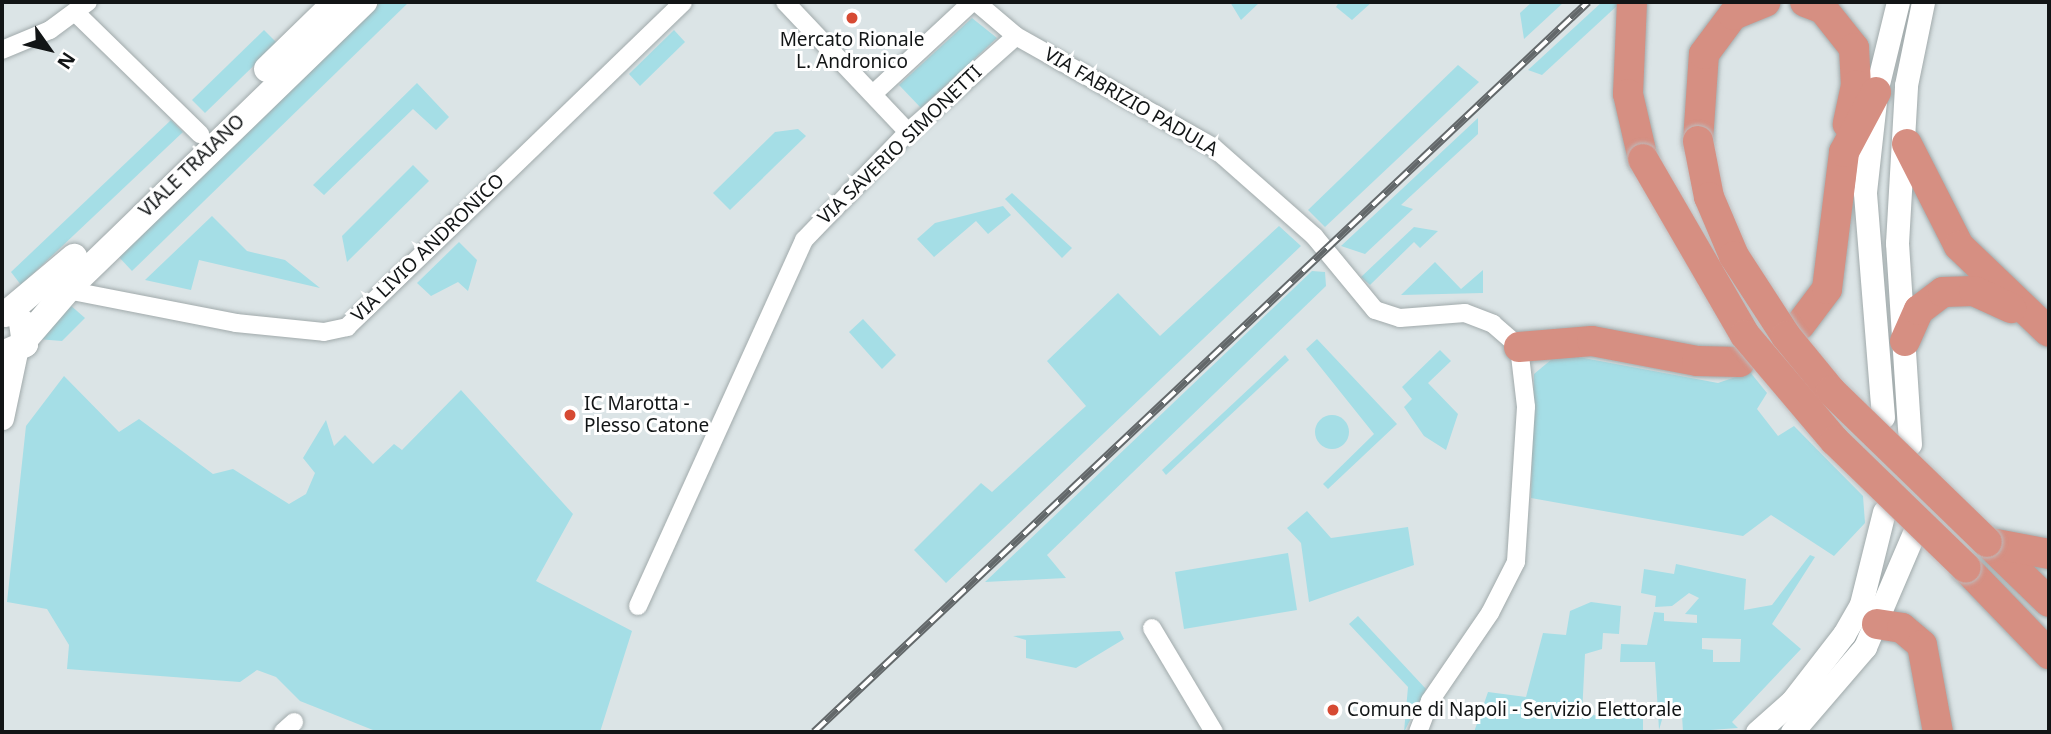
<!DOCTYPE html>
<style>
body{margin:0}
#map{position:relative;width:2051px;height:734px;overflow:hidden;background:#dbe4e6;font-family:"Noto Sans",sans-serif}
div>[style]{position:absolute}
.green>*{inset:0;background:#a5dee6}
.round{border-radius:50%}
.roads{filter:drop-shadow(0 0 2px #a1aaab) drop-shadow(0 0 2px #a1aaab)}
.minor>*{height:18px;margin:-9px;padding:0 9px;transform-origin:9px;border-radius:9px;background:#fff}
.tertiary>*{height:23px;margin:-11.5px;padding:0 11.5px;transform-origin:11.5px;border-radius:11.5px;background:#fff}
.secondary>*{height:26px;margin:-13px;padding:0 13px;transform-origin:13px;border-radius:13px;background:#fff}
.trunk>*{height:30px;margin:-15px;padding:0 15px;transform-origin:15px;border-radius:15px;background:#d68f82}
.rail>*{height:8px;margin-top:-4px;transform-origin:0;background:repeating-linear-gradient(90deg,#fff 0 16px,#63686a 0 32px);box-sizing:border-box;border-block:2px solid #63686a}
.bridges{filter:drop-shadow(0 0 2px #bdbdbe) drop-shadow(0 0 2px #bdbdbe)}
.trunk-bridge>*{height:30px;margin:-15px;padding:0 15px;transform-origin:15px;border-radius:15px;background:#d68f82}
.dots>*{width:19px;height:19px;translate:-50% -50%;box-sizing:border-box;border:4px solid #fff;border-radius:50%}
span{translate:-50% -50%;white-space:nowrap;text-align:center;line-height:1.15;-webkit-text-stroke:6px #fff;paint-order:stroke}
.poi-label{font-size:19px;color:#121516}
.left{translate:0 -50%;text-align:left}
.street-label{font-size:19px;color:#121516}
.frame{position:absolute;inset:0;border:4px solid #121516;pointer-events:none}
.north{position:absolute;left:14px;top:14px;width:70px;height:70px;-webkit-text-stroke:5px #fff;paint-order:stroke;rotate:124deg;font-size:19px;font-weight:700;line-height:28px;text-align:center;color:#121516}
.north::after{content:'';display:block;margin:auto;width:24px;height:32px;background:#121516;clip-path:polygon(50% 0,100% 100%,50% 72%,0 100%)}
</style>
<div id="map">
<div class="green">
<i style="clip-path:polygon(381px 2px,409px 2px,132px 271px,117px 255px)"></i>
<i style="clip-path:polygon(1230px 2px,1260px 2px,1241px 20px)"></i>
<i style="clip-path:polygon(1339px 2px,1372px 2px,1352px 20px,1336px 7px)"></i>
<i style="clip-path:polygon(1532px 2px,1564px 2px,1524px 39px,1520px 13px)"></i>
<i style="clip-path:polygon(1602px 2px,1619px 4px,1542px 75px,1528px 70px)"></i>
<i style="clip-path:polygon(972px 18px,997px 38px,921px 108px,899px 85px)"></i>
<i style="clip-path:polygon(264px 30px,277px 43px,205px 113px,192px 100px)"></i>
<i style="clip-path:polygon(674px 30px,685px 42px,640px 86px,629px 74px)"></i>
<i style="clip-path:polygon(1458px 65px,1479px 82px,1325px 227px,1308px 210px)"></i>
<i style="clip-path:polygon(417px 83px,449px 117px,436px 130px,413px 109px,324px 195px,313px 185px)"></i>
<i style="clip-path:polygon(1478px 118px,1478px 134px,1401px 205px,1413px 209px,1365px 254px,1341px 246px)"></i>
<i style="clip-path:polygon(171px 120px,183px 132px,21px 285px,11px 272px)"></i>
<i style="clip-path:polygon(798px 129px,806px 136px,730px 210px,713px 193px,775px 132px)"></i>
<i style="clip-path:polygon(413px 165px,429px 181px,347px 262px,342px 236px)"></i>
<i style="clip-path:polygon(1012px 193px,1072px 248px,1062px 258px,1005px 199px)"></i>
<i style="clip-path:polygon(1003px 206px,1011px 215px,988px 234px,976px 221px,934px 257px,917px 239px,935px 223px)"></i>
<i style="clip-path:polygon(212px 216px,247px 251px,285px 260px,320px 288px,199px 260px,191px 290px,145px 280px)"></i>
<i style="clip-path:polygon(1279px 226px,1301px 246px,946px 583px,914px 550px,981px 483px,992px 492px,1086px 406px,1047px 361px,1118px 293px,1160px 336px)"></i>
<i style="clip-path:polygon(1414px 227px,1438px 231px,1420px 248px,1414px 242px,1370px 285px,1361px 277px)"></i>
<i style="clip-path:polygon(459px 242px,477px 260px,468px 291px,458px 282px,431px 296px,417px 283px)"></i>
<i style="clip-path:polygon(1435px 262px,1461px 289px,1483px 270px,1483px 293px,1401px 295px)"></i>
<i style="clip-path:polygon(1312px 271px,1325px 272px,1326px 286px,1047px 555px,1066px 578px,985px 582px)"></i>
<i style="clip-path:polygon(69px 304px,85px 318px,62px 341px,37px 339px)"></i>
<i style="clip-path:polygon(863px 319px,896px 355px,882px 369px,849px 332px)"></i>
<i style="clip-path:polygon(1317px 339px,1397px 424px,1328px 489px,1323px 484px,1374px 434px,1306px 349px)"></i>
<i style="clip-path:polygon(1440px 350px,1451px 361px,1428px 383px,1458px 414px,1446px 450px,1424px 436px,1404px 407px,1412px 399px,1402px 387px)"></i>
<i style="clip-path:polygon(1285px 355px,1289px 360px,1166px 475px,1162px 470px)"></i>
<i style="clip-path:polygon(1573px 356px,1718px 383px,1750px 372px,1767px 393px,1757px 409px,1778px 436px,1794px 426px,1863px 496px,1865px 523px,1834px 556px,1771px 515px,1743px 536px,1531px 498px,1534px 374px,1552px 359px)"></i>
<i style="clip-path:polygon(64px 376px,119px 432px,139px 419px,213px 474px,233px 469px,289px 504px,306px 494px,315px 473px,303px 458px,326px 420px,334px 446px,345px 435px,373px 464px,394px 444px,402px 450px,461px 390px,573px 514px,536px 581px,632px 631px,600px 732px,378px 732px,300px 701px,276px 677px,257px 670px,240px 682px,67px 669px,69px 645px,47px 609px,7px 602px,26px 426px)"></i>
<i class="round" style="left:1315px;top:415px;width:34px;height:34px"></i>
<i style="clip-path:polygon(1307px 511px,1331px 538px,1408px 527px,1414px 565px,1309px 602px,1301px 543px,1287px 528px)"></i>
<i style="clip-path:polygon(1288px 553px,1297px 610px,1184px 629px,1175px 572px)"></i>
<i style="clip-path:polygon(evenodd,1810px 555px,1815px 557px,1772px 624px,1801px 649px,1732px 722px,1738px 728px,1683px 732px,1682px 715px,1663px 716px,1659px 730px,1655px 662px,1620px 662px,1621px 644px,1647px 645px,1654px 612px,1664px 613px,1664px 621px,1697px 623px,1697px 615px,1685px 614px,1699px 598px,1689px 593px,1672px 606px,1655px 607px,1656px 596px,1641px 593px,1644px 569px,1674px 574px,1676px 564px,1746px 579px,1744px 610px,1772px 605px,1810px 555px,1702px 638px,1741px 639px,1740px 662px,1713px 662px,1713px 650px,1702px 649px,1702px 638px)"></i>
<i style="clip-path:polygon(1591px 602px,1621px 606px,1619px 634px,1603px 633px,1602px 649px,1585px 654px,1582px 715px,1643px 716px,1643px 732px,1474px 732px,1488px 692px,1526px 697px,1543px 633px,1566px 635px,1570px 611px)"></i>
<i style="clip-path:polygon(1358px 616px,1426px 689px,1404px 732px,1408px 687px,1349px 624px)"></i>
<i style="clip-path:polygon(1120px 631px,1124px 639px,1076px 668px,1026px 658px,1026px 640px,1013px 636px)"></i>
</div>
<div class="roads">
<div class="minor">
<i style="left:785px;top:2px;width:179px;rotate:46.6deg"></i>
<i style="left:976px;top:2px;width:52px;rotate:40.4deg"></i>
<i style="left:1016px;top:36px;width:226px;rotate:29.4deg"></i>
<i style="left:1213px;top:147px;width:135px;rotate:41.4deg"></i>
<i style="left:1314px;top:236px;width:96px;rotate:50.5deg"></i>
<i style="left:1375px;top:310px;width:26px;rotate:18deg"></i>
<i style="left:1400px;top:318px;width:65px;rotate:-4.4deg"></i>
<i style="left:1465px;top:313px;width:30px;rotate:21deg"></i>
<i style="left:1493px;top:324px;width:35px;rotate:41deg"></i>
<i style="left:1519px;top:347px;width:60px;rotate:83.3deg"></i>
<i style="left:1526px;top:407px;width:155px;rotate:93.7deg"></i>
<i style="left:1516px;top:562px;width:57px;rotate:117deg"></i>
<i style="left:1490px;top:613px;width:107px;rotate:124.3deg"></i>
<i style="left:1430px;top:701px;width:33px;rotate:111deg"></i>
<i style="left:77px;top:14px;width:172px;rotate:44.3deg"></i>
<i style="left:2px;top:50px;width:52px;rotate:-22.6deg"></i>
<i style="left:50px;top:30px;width:47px;rotate:-36.4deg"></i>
<i style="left:873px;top:94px;width:135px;rotate:-42.9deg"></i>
<i style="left:67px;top:290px;width:172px;rotate:11deg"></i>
<i style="left:236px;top:323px;width:88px;rotate:5.8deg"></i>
<i style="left:324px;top:332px;width:24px;rotate:-12deg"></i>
<i style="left:347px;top:327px;width:467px;rotate:-44deg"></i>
<i style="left:638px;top:606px;width:402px;rotate:-65.6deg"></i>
<i style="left:804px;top:240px;width:150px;rotate:-46.1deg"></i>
<i style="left:908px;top:132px;width:144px;rotate:-41.6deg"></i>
<i style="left:1152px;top:628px;width:121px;rotate:59.2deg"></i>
<i style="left:283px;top:732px;width:15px;rotate:-42deg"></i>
</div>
<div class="tertiary">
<i style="left:1883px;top:417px;width:226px;rotate:-94.6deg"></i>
<i style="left:1865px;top:192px;width:101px;rotate:-83.7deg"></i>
<i style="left:1876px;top:92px;width:93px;rotate:-76.3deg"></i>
<i style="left:2px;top:418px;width:67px;rotate:-78deg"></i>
<i style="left:1910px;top:444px;width:201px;rotate:-93.7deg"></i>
<i style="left:1897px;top:243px;width:158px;rotate:-86.7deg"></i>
<i style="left:1906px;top:85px;width:85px;rotate:-78.4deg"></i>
<i style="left:1757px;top:732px;width:47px;rotate:-41.5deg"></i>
<i style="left:1792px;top:701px;width:85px;rotate:-52.2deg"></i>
<i style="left:1844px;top:634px;width:34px;rotate:-60deg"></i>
<i style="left:1861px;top:604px;width:95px;rotate:-76deg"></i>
<i style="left:1792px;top:732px;width:112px;rotate:-49.3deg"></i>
<i style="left:1865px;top:647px;width:122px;rotate:-66.8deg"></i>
</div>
<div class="secondary">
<i style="left:267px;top:69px;width:96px;rotate:-44.2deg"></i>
<i style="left:6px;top:314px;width:89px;rotate:-40deg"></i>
<i style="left:27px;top:337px;width:69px;rotate:-49.1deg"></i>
<i style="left:72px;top:285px;width:407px;rotate:-44.1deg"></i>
<i style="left:2px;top:354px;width:25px;rotate:-23deg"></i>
<i style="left:25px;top:344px;width:22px;rotate:-98deg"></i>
</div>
<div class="trunk">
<i style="left:1632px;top:2px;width:92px;rotate:92.5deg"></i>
<i style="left:1628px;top:94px;width:67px;rotate:77deg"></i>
<i style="left:1805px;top:2px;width:19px;rotate:21deg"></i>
<i style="left:1823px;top:9px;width:50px;rotate:51.5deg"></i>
<i style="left:1854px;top:48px;width:37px;rotate:87deg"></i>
<i style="left:1856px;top:85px;width:40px;rotate:102deg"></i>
<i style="left:1698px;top:141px;width:87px;rotate:-86.1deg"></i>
<i style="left:1704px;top:54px;width:49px;rotate:-53.4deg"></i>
<i style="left:1733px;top:15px;width:35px;rotate:-22deg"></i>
<i style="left:1907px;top:144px;width:114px;rotate:63deg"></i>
<i style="left:1959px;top:246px;width:124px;rotate:43.7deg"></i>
<i style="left:1800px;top:325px;width:45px;rotate:-53.1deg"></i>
<i style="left:1827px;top:289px;width:138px;rotate:-82.9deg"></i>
<i style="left:1844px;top:152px;width:68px;rotate:-61.9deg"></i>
<i style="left:1905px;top:341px;width:34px;rotate:-66deg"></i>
<i style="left:1919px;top:310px;width:30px;rotate:-37deg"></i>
<i style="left:1943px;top:292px;width:31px;rotate:-2deg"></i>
<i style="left:1974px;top:291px;width:41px;rotate:24.7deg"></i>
<i style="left:1519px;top:347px;width:73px;rotate:-4.7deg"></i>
<i style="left:1592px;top:341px;width:107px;rotate:10.8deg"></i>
<i style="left:1697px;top:361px;width:43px;rotate:1.3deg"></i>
<i style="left:1987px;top:542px;width:86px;rotate:44.1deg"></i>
<i style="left:1991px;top:543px;width:59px;rotate:10.7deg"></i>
<i style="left:1966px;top:568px;width:120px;rotate:46deg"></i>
<i style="left:1877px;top:624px;width:25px;rotate:9deg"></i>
<i style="left:1902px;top:628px;width:26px;rotate:40deg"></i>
<i style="left:1922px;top:645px;width:88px;rotate:79.6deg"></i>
</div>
</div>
<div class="rail">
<i style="left:814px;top:732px;width:1064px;rotate:-43.32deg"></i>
</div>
<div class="bridges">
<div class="trunk-bridge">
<i style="left:1698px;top:141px;width:57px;rotate:78.9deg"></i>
<i style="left:1709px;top:197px;width:64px;rotate:67deg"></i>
<i style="left:1734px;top:256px;width:95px;rotate:57deg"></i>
<i style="left:1786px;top:336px;width:71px;rotate:50.7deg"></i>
<i style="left:1831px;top:391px;width:217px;rotate:44.1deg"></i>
<i style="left:1643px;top:159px;width:203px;rotate:59.9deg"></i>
<i style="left:1745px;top:335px;width:139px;rotate:49.7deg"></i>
<i style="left:1835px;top:441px;width:182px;rotate:44.1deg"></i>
</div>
</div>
<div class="dots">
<i style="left:852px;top:18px;background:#d64a33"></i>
<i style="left:570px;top:415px;background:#d64a33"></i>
<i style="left:1333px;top:710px;background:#d64a33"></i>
</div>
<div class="poi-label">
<span style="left:852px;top:51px">Mercato Rionale<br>L. Andronico</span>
<span class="left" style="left:584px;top:415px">IC Marotta -<br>Plesso Catone</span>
<span class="left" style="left:1347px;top:710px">Comune di Napoli - Servizio Elettorale</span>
</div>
<div class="street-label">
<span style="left:1131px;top:102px;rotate:30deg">VIA FABRIZIO PADULA</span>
<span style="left:900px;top:145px;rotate:-44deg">VIA SAVERIO SIMONETTI</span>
<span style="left:192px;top:166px;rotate:-44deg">VIALE TRAIANO</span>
<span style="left:428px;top:248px;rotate:-44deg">VIA LIVIO ANDRONICO</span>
</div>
<div class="frame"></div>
<div class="north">N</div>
</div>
